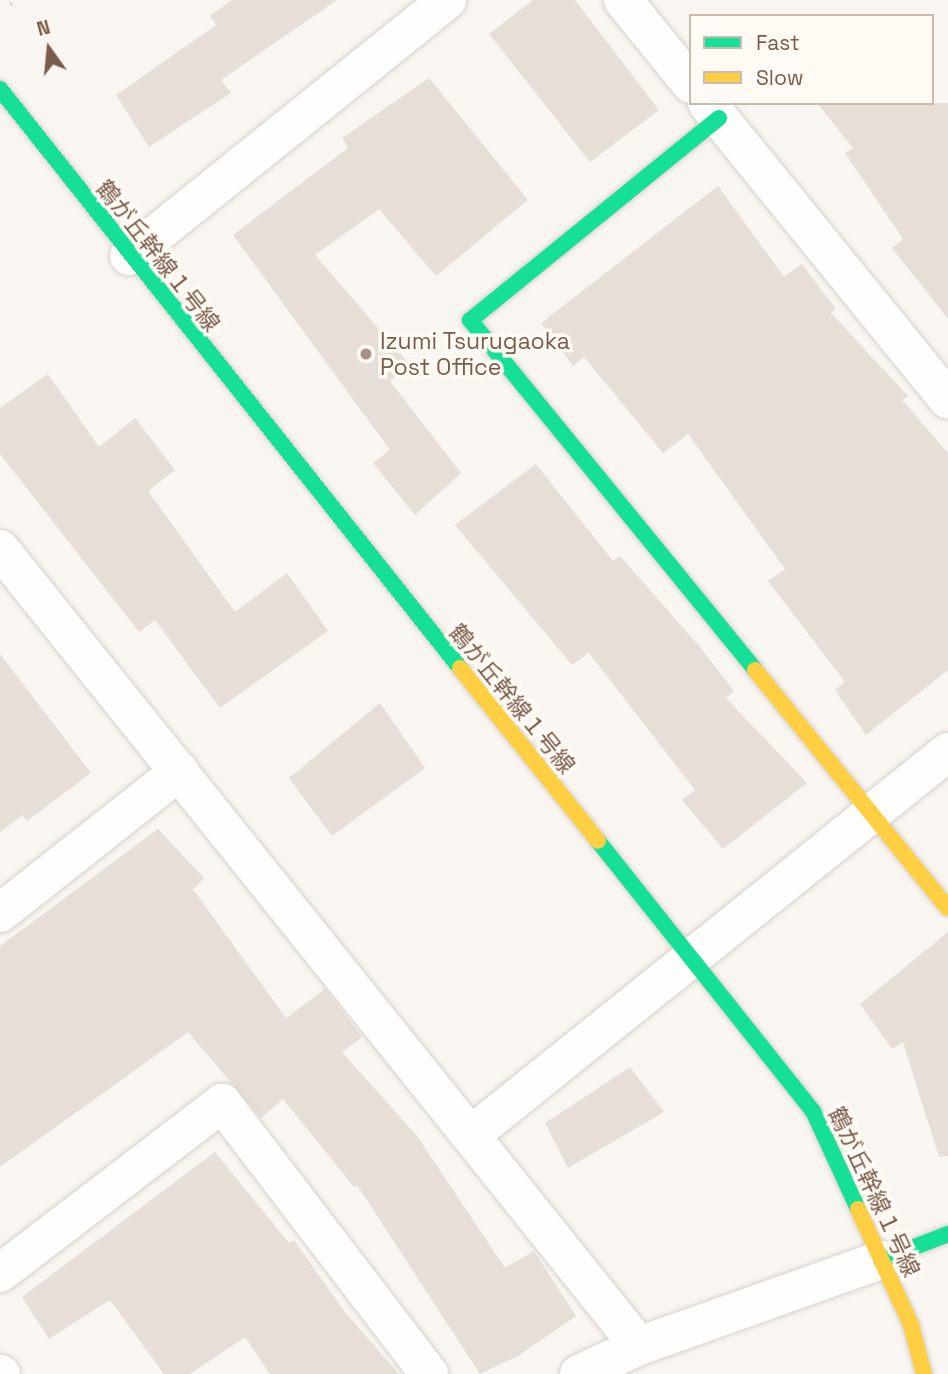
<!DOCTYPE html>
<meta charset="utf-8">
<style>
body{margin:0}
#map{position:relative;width:948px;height:1374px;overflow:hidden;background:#f9f5f0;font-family:"Space Grotesk","Noto Sans JP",sans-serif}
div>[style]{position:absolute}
.building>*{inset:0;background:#e6ded7}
.path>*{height:4.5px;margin-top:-2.25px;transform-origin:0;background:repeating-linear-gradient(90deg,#dcd5d0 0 2px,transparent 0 7px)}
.roads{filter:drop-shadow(0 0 2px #d7d1cb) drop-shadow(0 0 2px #d7d1cb)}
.street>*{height:38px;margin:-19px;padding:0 19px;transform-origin:19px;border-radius:19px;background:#fefefd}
.fast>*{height:16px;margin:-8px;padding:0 8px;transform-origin:8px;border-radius:8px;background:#16e098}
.slow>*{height:16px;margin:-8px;padding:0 8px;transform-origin:8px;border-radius:8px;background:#ffcf43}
.dots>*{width:19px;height:19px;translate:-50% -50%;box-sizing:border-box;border:4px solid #fffaf3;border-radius:50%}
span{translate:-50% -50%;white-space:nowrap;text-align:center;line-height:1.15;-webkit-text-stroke:7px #fffaf3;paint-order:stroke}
.street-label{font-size:23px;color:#7a5c4d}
.poi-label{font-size:23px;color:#7a5c4d}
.left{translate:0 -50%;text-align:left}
.legend{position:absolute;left:689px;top:14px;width:245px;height:91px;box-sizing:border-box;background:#fffaf3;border:2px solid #cabbb1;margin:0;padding:9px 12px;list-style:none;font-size:21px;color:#7a5c4d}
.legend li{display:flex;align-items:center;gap:14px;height:35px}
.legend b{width:35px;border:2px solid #cabbb1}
.north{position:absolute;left:14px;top:14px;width:70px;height:70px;-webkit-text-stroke:5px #fffaf3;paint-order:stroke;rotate:345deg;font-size:19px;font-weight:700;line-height:28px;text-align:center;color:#7a5c4d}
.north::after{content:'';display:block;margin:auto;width:24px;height:32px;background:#7a5c4d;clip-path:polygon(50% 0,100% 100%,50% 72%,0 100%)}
</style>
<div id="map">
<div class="building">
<i style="clip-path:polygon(232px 0,337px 0,221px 80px,231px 93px,149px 147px,116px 95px,216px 25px,210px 16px)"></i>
<i style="clip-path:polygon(533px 0,575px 0,659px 110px,590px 162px,489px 34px)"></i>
<i style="clip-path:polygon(429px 78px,528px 200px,436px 276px,379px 209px,315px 255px,410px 365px,390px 381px,461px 473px,415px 515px,373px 463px,390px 450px,233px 235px,348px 148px,342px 138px)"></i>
<i style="clip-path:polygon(817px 103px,948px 103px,948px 319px,892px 248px,903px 239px,845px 153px,853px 148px)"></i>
<i style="clip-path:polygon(718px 186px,784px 277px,802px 264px,836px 309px,831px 313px,908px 396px,902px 400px,948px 453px,948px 670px,866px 735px,835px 690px,845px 682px,768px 581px,785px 569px,688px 434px,663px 453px,584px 357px,573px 366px,541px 323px)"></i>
<i style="clip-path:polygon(48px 374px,99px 447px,135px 418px,175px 470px,148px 491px,235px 612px,287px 573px,328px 631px,220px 708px,155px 620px,139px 632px,0 454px,0 408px)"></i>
<i style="clip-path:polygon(536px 464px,613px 561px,620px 556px,700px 647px,734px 691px,726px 698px,807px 783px,723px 849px,682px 800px,695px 790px,589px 653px,572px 665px,455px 525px)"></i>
<i style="clip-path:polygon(0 654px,91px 773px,27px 821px,23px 815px,0 832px)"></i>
<i style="clip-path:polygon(380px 703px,425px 768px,332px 836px,289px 778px)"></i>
<i style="clip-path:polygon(158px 829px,204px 878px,193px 889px,286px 1018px,325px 989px,362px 1037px,342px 1052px,417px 1136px,505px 1268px,534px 1251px,576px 1316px,518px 1356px,480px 1374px,357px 1185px,354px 1187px,283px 1099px,261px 1118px,188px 1032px,0 1167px,0 946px)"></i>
<i style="clip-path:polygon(948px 932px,948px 1156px,939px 1157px,903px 1042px,892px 1049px,860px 1004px)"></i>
<i style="clip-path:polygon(630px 1067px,664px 1112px,568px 1168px,545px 1123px)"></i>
<i style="clip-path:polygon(215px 1152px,289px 1243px,294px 1240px,344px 1311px,399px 1374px,270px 1374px,245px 1337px,190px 1374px,164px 1374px,110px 1300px,49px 1339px,22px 1297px)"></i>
</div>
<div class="path">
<i style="left:10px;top:4px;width:7px;rotate:-34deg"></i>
</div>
<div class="roads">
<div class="street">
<i style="left:623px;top:0;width:108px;rotate:51deg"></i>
<i style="left:707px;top:103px;width:382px;rotate:50.9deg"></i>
<i style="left:129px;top:256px;width:408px;rotate:-38.8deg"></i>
<i style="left:0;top:549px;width:1022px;rotate:51.28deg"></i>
<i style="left:0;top:913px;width:229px;rotate:-38.3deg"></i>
<i style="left:471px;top:1135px;width:612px;rotate:-38.76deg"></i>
<i style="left:0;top:1273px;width:280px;rotate:-37.4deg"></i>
<i style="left:222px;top:1103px;width:341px;rotate:52.6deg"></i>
<i style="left:0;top:1374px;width:1px"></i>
<i style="left:579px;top:1374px;width:66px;rotate:-25deg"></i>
<i style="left:639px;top:1346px;width:257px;rotate:-19.6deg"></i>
</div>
<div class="fast">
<i style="left:0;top:89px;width:739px;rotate:51.53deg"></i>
<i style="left:719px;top:118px;width:321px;rotate:140.9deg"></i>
<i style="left:470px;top:320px;width:451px;rotate:50.8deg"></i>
<i style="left:598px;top:841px;width:345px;rotate:51.5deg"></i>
<i style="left:813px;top:1111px;width:108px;rotate:65.3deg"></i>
<i style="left:881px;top:1260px;width:72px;rotate:-21.2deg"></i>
</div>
<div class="slow">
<i style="left:460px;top:668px;width:221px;rotate:51.4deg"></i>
<i style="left:755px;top:670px;width:306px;rotate:51deg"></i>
<i style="left:858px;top:1209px;width:128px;rotate:65.4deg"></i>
<i style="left:911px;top:1325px;width:51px;rotate:75.1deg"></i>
</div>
</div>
<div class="dots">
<i style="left:366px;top:354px;background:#a69286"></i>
</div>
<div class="street-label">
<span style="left:158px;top:256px;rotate:52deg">鶴が丘幹線１号線</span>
<span style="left:512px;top:699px;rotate:51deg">鶴が丘幹線１号線</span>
<span style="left:874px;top:1192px;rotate:65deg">鶴が丘幹線１号線</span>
</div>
<div class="poi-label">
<span class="left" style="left:380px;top:354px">Izumi Tsurugaoka<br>Post Office</span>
</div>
<ul class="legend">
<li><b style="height:9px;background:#16e098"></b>Fast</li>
<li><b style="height:9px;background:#ffcf43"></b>Slow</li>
</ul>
<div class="north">N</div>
</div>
